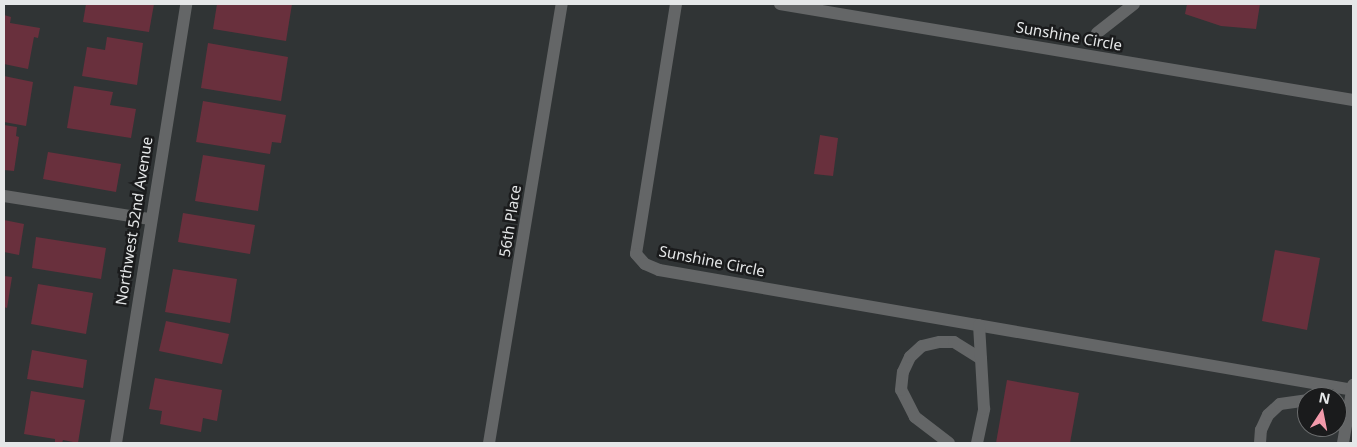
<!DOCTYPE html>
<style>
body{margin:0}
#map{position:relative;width:1357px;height:447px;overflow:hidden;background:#303435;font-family:"Noto Sans",sans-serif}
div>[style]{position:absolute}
.building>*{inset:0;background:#69303d}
.minor>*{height:12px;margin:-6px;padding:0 6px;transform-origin:6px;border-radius:6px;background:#646667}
span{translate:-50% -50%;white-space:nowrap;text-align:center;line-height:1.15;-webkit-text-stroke:5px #1a1b1c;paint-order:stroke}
.street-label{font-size:15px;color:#e5e7e8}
.frame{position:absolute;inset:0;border:5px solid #e5e7e8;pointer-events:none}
.north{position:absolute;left:1297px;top:387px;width:50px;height:50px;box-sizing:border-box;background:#1a1b1c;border:1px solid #6b6d6e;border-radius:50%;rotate:11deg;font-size:14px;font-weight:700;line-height:20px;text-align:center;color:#e5e7e8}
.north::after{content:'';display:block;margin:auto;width:18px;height:22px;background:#f39aab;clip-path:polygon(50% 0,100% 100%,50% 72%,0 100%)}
</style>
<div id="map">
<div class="building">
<i style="clip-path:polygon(86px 4px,154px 4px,149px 32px,83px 22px)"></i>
<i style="clip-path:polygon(217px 4px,292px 4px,286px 41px,213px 29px)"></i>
<i style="clip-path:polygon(1187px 4px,1260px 4px,1256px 29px,1221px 26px,1185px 14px)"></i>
<i style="clip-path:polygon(4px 15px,11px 17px,10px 23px,40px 28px,38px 38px,34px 37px,28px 69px,4px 64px)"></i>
<i style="clip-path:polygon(107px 37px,143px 43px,137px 85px,82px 76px,87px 47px,105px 50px)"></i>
<i style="clip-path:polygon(208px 43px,288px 57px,281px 101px,201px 88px)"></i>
<i style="clip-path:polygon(4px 76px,33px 82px,26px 126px,4px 122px)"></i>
<i style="clip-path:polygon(74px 86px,113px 92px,110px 105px,136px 109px,131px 138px,67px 128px)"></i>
<i style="clip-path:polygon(203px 101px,286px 115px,281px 143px,272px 142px,270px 154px,196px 142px)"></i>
<i style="clip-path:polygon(4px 125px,17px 127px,16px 136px,19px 137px,14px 171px,4px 170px)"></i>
<i style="clip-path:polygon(820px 135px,838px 138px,833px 176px,814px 174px)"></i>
<i style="clip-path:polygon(48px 152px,121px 164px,116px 192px,43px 179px)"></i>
<i style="clip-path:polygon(203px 155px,265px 165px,258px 211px,195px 201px)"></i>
<i style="clip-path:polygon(183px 213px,255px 225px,250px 254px,178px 242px)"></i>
<i style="clip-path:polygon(4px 220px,24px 224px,19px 255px,4px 252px)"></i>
<i style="clip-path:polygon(36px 237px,106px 248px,101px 279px,32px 268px)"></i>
<i style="clip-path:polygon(1275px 250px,1320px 258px,1307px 330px,1262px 321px)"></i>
<i style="clip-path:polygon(173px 269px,237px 279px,230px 323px,165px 312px)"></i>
<i style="clip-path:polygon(4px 276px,12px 277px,7px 308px,4px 307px)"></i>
<i style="clip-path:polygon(38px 284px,93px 293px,86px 334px,31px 324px)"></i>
<i style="clip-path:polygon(166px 321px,229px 334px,222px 364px,159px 351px)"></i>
<i style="clip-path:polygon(32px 350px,87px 360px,83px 388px,27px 379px)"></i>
<i style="clip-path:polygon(155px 378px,222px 390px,217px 421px,203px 418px,201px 432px,160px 424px,162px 411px,149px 409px)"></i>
<i style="clip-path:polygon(1007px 380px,1079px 393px,1070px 443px,996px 443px)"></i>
<i style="clip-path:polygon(31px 391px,85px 400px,78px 443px,63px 440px,62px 443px,55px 443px,55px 439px,24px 434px)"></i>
</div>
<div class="minor">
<i style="left:676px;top:4px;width:253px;rotate:99.1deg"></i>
<i style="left:636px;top:254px;width:13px;rotate:48deg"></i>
<i style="left:645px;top:264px;width:15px;rotate:23deg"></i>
<i style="left:659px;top:270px;width:704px;rotate:9.81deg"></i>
<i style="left:780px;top:4px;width:581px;rotate:9.51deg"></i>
<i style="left:1097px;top:33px;width:47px;rotate:-38.1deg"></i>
<i style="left:4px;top:196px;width:148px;rotate:9deg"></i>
<i style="left:116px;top:443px;width:445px;rotate:-80.9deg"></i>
<i style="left:489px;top:443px;width:445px;rotate:-80.6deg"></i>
<i style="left:949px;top:443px;width:43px;rotate:-142.6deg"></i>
<i style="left:915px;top:417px;width:30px;rotate:-117deg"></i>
<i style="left:901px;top:390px;width:18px;rotate:-84deg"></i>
<i style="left:903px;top:372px;width:17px;rotate:-65deg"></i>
<i style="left:910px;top:357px;width:16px;rotate:-43deg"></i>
<i style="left:922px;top:346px;width:18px;rotate:-13deg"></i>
<i style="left:940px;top:342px;width:14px"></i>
<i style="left:954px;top:342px;width:32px;rotate:32deg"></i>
<i style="left:977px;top:443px;width:35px;rotate:-78deg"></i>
<i style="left:984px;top:409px;width:84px;rotate:-93.4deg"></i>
<i style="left:1260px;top:443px;width:13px;rotate:-86deg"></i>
<i style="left:1261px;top:430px;width:17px;rotate:-65deg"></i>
<i style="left:1268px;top:415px;width:16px;rotate:-43deg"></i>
<i style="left:1280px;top:404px;width:27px;rotate:-8deg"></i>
<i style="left:1343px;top:443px;width:59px;rotate:-80.2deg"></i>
</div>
<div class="street-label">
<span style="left:1069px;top:36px;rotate:10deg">Sunshine Circle</span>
<span style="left:134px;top:221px;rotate:-81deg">Northwest 52nd Avenue</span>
<span style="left:510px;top:221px;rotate:-81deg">56th Place</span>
<span style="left:712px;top:261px;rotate:11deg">Sunshine Circle</span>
</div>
<div class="frame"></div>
<div class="north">N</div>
</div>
